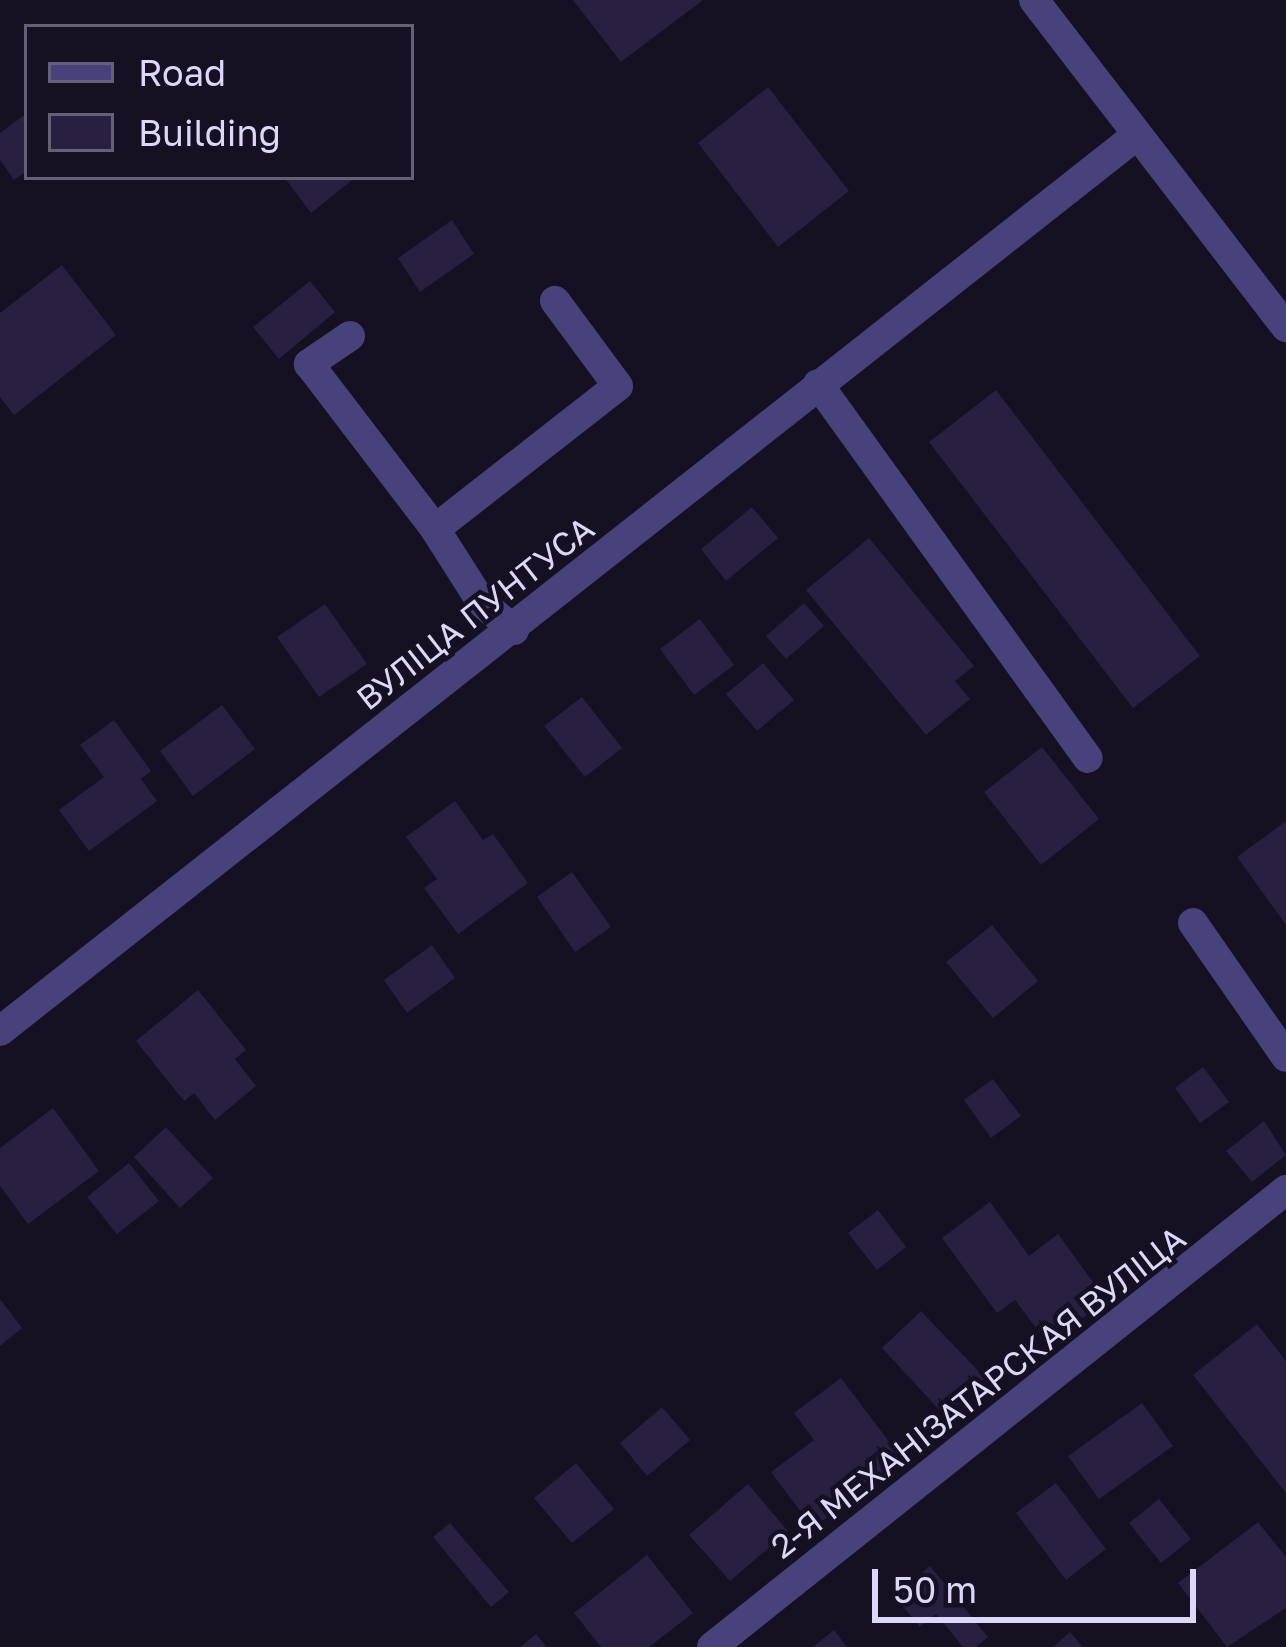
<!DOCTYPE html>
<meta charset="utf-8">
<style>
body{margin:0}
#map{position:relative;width:1286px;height:1647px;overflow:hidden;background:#151122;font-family:"Golos Text",sans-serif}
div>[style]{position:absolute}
.building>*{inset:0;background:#281f41}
.minor>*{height:30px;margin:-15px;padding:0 15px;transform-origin:15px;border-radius:15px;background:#47417c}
span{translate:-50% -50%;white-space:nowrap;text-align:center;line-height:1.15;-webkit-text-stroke:9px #151122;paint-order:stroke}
.street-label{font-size:33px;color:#ddd7fa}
.legend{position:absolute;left:24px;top:24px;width:390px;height:156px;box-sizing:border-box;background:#151122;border:3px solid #656078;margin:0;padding:15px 21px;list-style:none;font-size:36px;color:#ddd7fa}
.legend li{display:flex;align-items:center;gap:24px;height:60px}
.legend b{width:60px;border:3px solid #656078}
.scale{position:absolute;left:872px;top:1569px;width:324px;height:54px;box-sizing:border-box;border:6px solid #ddd7fa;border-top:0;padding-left:15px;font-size:36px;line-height:42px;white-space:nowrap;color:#ddd7fa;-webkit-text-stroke:9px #151122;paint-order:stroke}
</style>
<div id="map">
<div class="building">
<i style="clip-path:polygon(573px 0,703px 0,621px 62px)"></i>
<i style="clip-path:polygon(768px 87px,849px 191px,778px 247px,698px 143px)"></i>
<i style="clip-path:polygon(27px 113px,27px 171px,14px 180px,0 160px,0 133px)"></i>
<i style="clip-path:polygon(284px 177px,356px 177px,311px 213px)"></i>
<i style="clip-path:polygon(452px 220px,474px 254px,420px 292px,398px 258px)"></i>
<i style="clip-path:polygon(62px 265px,116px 335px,14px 415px,0 397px,0 313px)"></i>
<i style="clip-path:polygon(310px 281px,335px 312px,279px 359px,253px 327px)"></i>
<i style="clip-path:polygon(996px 390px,1200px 656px,1133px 708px,929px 442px)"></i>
<i style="clip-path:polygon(752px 507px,778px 538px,726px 581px,701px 549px)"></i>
<i style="clip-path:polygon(869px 538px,974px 666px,955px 681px,970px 699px,926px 735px,806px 590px)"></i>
<i style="clip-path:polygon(804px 603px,824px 626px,786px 659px,766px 636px)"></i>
<i style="clip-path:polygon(325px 604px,367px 664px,319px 697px,277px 637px)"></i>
<i style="clip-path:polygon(700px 619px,734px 665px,694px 695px,660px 649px)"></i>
<i style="clip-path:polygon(763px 663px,794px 700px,757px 731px,726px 694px)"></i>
<i style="clip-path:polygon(582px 697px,622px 748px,585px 777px,544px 726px)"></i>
<i style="clip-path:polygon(222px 705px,255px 749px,193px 796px,160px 751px)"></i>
<i style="clip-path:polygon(114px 720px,151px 771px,141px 779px,157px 801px,89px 851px,59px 810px,104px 777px,80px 745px)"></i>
<i style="clip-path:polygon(1042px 747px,1099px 819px,1041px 865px,984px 792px)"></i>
<i style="clip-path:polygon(455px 801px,483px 840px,493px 834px,528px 883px,458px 934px,424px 888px,437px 879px,406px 837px)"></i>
<i style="clip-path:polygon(1286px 821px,1286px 925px,1237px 857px)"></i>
<i style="clip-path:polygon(572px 872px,611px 927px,575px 952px,537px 897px)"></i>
<i style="clip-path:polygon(992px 925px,1038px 981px,993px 1018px,946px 962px)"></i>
<i style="clip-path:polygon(432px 945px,455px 978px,407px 1013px,384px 980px)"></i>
<i style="clip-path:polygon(198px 990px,246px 1050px,235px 1059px,256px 1086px,215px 1120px,194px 1093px,184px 1101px,136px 1041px)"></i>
<i style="clip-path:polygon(1203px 1067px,1229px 1102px,1200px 1123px,1175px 1088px)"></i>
<i style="clip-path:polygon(993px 1079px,1021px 1116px,991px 1138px,964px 1100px)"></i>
<i style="clip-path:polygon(53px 1108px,99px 1171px,28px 1224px,0 1186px,0 1148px)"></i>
<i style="clip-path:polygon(1264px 1121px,1286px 1155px,1252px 1182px,1226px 1151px)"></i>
<i style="clip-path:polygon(166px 1127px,213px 1178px,180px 1208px,134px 1157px)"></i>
<i style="clip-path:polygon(129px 1163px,159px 1201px,117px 1234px,87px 1197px)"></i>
<i style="clip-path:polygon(990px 1202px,1029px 1256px,1058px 1234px,1106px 1300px,1048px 1344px,1015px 1300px,997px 1313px,942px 1238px)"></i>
<i style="clip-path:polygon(878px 1210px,906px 1247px,877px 1270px,848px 1233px)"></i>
<i style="clip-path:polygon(0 1299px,22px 1328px,0 1346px)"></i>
<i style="clip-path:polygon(921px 1311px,985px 1378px,945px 1416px,882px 1348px)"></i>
<i style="clip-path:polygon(1257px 1324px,1286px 1361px,1286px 1493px,1193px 1375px)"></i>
<i style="clip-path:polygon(841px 1378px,903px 1460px,813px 1528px,771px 1472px,814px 1440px,794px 1413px)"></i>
<i style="clip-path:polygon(1142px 1403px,1173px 1446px,1099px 1499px,1068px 1456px)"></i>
<i style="clip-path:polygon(662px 1407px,690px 1440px,647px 1476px,620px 1443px)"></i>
<i style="clip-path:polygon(576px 1463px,614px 1509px,572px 1543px,534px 1498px)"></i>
<i style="clip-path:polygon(1056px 1483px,1106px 1549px,1066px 1580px,1016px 1513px)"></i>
<i style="clip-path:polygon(748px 1484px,788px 1531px,730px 1581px,689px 1535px)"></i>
<i style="clip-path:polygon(1159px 1499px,1191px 1539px,1161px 1563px,1129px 1523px)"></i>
<i style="clip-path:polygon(1258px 1522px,1286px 1557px,1286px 1608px,1227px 1647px,1178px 1583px)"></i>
<i style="clip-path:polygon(450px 1523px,509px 1592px,491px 1607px,433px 1537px)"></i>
<i style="clip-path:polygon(647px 1555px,693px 1613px,649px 1647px,601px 1647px,574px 1613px)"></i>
<i style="clip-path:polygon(930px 1566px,988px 1637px,976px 1647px,963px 1647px,936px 1614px,920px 1627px,894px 1596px)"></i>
<i style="clip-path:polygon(834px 1630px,847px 1647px,813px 1647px)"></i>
<i style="clip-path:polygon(1070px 1632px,1083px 1647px,1053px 1647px)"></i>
<i style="clip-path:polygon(536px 1634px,547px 1647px,520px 1647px)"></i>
</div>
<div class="minor">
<i style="left:1034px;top:0;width:413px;rotate:52.4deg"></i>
<i style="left:350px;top:336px;width:50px;rotate:145.7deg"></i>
<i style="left:309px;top:364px;width:208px;rotate:52.6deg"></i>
<i style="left:818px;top:384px;width:461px;rotate:54.2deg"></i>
<i style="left:514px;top:630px;width:42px;rotate:-139.8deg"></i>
<i style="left:482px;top:603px;width:88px;rotate:-122.4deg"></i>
<i style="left:435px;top:529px;width:232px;rotate:-38deg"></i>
<i style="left:618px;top:386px;width:106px;rotate:-126.5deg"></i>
<i style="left:1193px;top:923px;width:163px;rotate:55.2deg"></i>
<i style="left:0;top:1031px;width:1448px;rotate:-38.24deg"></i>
<i style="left:712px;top:1647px;width:734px;rotate:-38.53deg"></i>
</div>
<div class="street-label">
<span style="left:475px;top:613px;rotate:-38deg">ВУЛІЦА ПУНТУСА</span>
<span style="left:978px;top:1392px;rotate:-38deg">2-Я МЕХАНІЗАТАРСКАЯ ВУЛІЦА</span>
</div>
<ul class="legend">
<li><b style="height:15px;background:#47417c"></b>Road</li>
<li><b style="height:33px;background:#281f41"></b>Building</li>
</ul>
<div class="scale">50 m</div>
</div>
